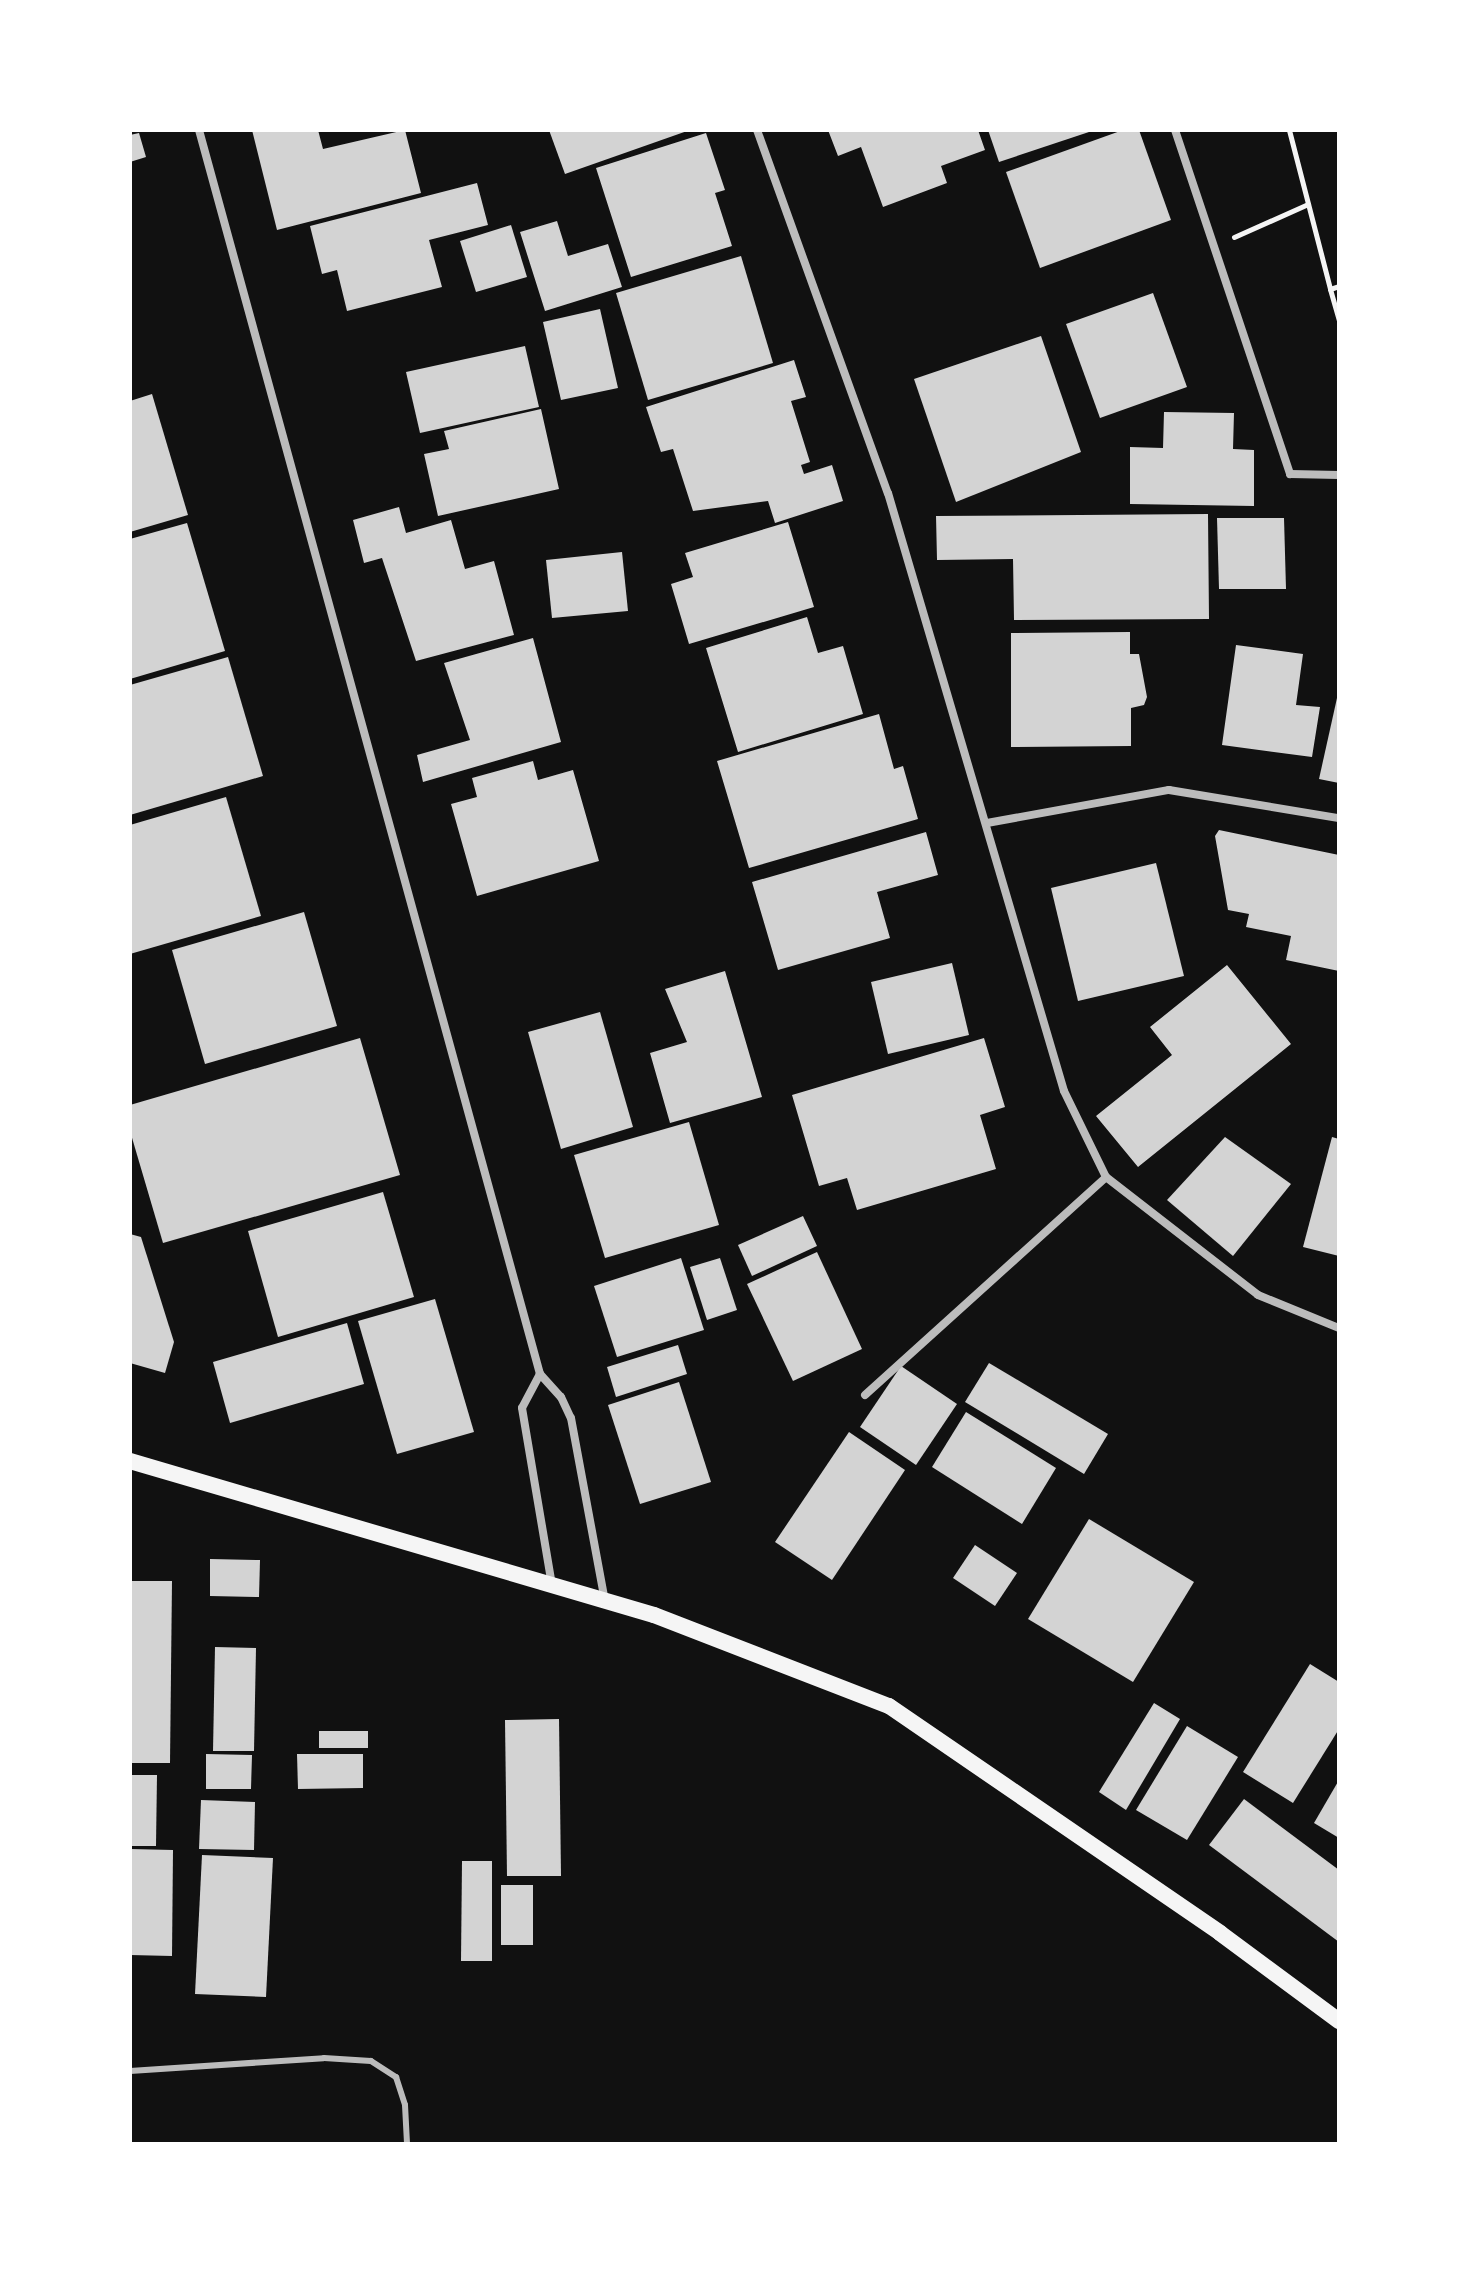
<!DOCTYPE html>
<style>
body{margin:0}
#map{position:relative;width:1469px;height:2274px;overflow:hidden;background:#111;font-family:Poppins,sans-serif}
div>[style]{position:absolute}
.building>*{inset:0;background:#d3d3d3}
.path>*{height:5px;margin:-2.5px;padding:0 2.5px;transform-origin:2.5px;border-radius:2.5px;background:#f5f5f5}
.service>*{height:6px;margin:-3px;padding:0 3px;transform-origin:3px;border-radius:3px;background:#bcbcbc}
.minor>*{height:8px;margin:-4px;padding:0 4px;transform-origin:4px;border-radius:4px;background:#bcbcbc}
.secondary>*{height:16px;margin:-8px;padding:0 8px;transform-origin:8px;border-radius:8px;background:#f5f5f5}
span{translate:-50% -50%;white-space:nowrap;text-align:center;line-height:1.15;-webkit-text-stroke:6px #fff;paint-order:stroke}
.frame{position:absolute;inset:0;border:132px solid #fff;pointer-events:none}
</style>
<div id="map">
<div class="building">
<i style="clip-path:polygon(252px 130px,318px 130px,323px 149px,405px 130px,421px 193px,277px 230px)"></i>
<i style="clip-path:polygon(549px 130px,690px 130px,565px 174px)"></i>
<i style="clip-path:polygon(828px 130px,978px 130px,985px 150px,941px 166px,947px 183px,883px 207px,861px 147px,838px 156px)"></i>
<i style="clip-path:polygon(988px 130px,1092px 130px,1092px 131px,999px 162px)"></i>
<i style="clip-path:polygon(1123px 130px,1139px 130px,1171px 220px,1040px 268px,1006px 172px)"></i>
<i style="clip-path:polygon(139px 133px,146px 157px,130px 162px,130px 135px)"></i>
<i style="clip-path:polygon(706px 133px,725px 190px,715px 193px,732px 246px,631px 277px,596px 168px)"></i>
<i style="clip-path:polygon(477px 183px,488px 225px,429px 240px,442px 287px,347px 311px,337px 270px,322px 274px,310px 226px)"></i>
<i style="clip-path:polygon(557px 221px,568px 256px,608px 244px,622px 287px,545px 311px,520px 232px)"></i>
<i style="clip-path:polygon(511px 225px,527px 277px,476px 292px,460px 241px)"></i>
<i style="clip-path:polygon(741px 256px,773px 363px,648px 400px,616px 293px)"></i>
<i style="clip-path:polygon(1153px 293px,1187px 387px,1100px 418px,1066px 324px)"></i>
<i style="clip-path:polygon(600px 309px,618px 388px,561px 400px,543px 322px)"></i>
<i style="clip-path:polygon(1041px 336px,1081px 452px,956px 502px,914px 379px)"></i>
<i style="clip-path:polygon(525px 346px,539px 407px,420px 433px,406px 372px)"></i>
<i style="clip-path:polygon(794px 360px,806px 397px,791px 401px,810px 462px,801px 465px,804px 474px,832px 465px,843px 501px,775px 523px,768px 501px,693px 511px,673px 449px,661px 452px,646px 407px)"></i>
<i style="clip-path:polygon(152px 394px,188px 515px,130px 532px,130px 401px)"></i>
<i style="clip-path:polygon(541px 409px,559px 489px,438px 516px,424px 454px,449px 449px,444px 431px)"></i>
<i style="clip-path:polygon(1164px 412px,1234px 413px,1233px 449px,1254px 450px,1254px 506px,1130px 504px,1130px 447px,1163px 448px)"></i>
<i style="clip-path:polygon(399px 507px,406px 533px,451px 520px,465px 569px,494px 561px,514px 635px,416px 661px,382px 558px,364px 563px,353px 520px)"></i>
<i style="clip-path:polygon(1208px 514px,1209px 619px,1014px 620px,1013px 559px,937px 560px,936px 516px)"></i>
<i style="clip-path:polygon(1217px 518px,1284px 518px,1286px 589px,1219px 589px)"></i>
<i style="clip-path:polygon(788px 522px,814px 607px,689px 644px,671px 584px,693px 577px,685px 553px)"></i>
<i style="clip-path:polygon(187px 523px,225px 651px,130px 679px,130px 539px)"></i>
<i style="clip-path:polygon(622px 552px,628px 611px,552px 618px,546px 560px)"></i>
<i style="clip-path:polygon(807px 617px,818px 653px,843px 646px,863px 714px,738px 752px,706px 648px)"></i>
<i style="clip-path:polygon(1130px 632px,1130px 654px,1139px 654px,1147px 697px,1144px 705px,1131px 708px,1131px 746px,1011px 747px,1011px 633px)"></i>
<i style="clip-path:polygon(533px 638px,561px 742px,423px 782px,417px 755px,470px 740px,444px 663px)"></i>
<i style="clip-path:polygon(1236px 645px,1303px 654px,1296px 705px,1320px 707px,1312px 757px,1222px 745px)"></i>
<i style="clip-path:polygon(228px 657px,263px 776px,130px 815px,130px 685px)"></i>
<i style="clip-path:polygon(1339px 689px,1339px 783px,1319px 779px)"></i>
<i style="clip-path:polygon(879px 714px,894px 769px,903px 766px,918px 819px,749px 868px,717px 761px)"></i>
<i style="clip-path:polygon(533px 761px,538px 780px,573px 770px,599px 861px,477px 896px,451px 804px,477px 797px,472px 778px)"></i>
<i style="clip-path:polygon(226px 797px,261px 916px,130px 954px,130px 825px)"></i>
<i style="clip-path:polygon(1219px 830px,1339px 855px,1339px 971px,1286px 960px,1291px 936px,1246px 927px,1249px 914px,1228px 910px,1215px 836px)"></i>
<i style="clip-path:polygon(926px 832px,938px 875px,877px 892px,890px 938px,778px 970px,752px 882px)"></i>
<i style="clip-path:polygon(1156px 863px,1184px 976px,1078px 1001px,1051px 888px)"></i>
<i style="clip-path:polygon(304px 912px,337px 1026px,205px 1064px,172px 950px)"></i>
<i style="clip-path:polygon(952px 963px,969px 1035px,888px 1054px,871px 982px)"></i>
<i style="clip-path:polygon(1227px 965px,1291px 1044px,1138px 1167px,1096px 1116px,1172px 1055px,1150px 1027px)"></i>
<i style="clip-path:polygon(725px 971px,762px 1097px,670px 1123px,650px 1053px,687px 1042px,665px 989px)"></i>
<i style="clip-path:polygon(600px 1012px,633px 1127px,561px 1149px,528px 1032px)"></i>
<i style="clip-path:polygon(360px 1038px,400px 1175px,163px 1243px,130px 1131px,130px 1105px)"></i>
<i style="clip-path:polygon(984px 1038px,1005px 1107px,980px 1115px,996px 1169px,857px 1210px,847px 1178px,819px 1186px,792px 1095px)"></i>
<i style="clip-path:polygon(689px 1122px,719px 1225px,605px 1258px,574px 1155px)"></i>
<i style="clip-path:polygon(1225px 1137px,1291px 1184px,1233px 1256px,1167px 1200px)"></i>
<i style="clip-path:polygon(1332px 1137px,1339px 1139px,1339px 1256px,1303px 1247px)"></i>
<i style="clip-path:polygon(383px 1192px,414px 1297px,278px 1337px,248px 1231px)"></i>
<i style="clip-path:polygon(803px 1216px,817px 1246px,752px 1276px,738px 1245px)"></i>
<i style="clip-path:polygon(130px 1234px,141px 1237px,174px 1342px,165px 1373px,130px 1363px)"></i>
<i style="clip-path:polygon(817px 1252px,862px 1349px,793px 1381px,747px 1284px)"></i>
<i style="clip-path:polygon(681px 1258px,704px 1330px,617px 1357px,594px 1286px)"></i>
<i style="clip-path:polygon(720px 1258px,737px 1310px,707px 1320px,690px 1267px)"></i>
<i style="clip-path:polygon(435px 1299px,474px 1432px,397px 1454px,358px 1321px)"></i>
<i style="clip-path:polygon(347px 1323px,364px 1384px,230px 1423px,213px 1362px)"></i>
<i style="clip-path:polygon(678px 1345px,687px 1374px,616px 1397px,607px 1367px)"></i>
<i style="clip-path:polygon(989px 1363px,1108px 1434px,1084px 1474px,965px 1402px)"></i>
<i style="clip-path:polygon(901px 1366px,957px 1404px,916px 1465px,860px 1427px)"></i>
<i style="clip-path:polygon(679px 1382px,711px 1482px,640px 1504px,608px 1405px)"></i>
<i style="clip-path:polygon(966px 1412px,1056px 1468px,1022px 1524px,932px 1467px)"></i>
<i style="clip-path:polygon(849px 1432px,905px 1470px,832px 1580px,775px 1542px)"></i>
<i style="clip-path:polygon(1089px 1519px,1194px 1582px,1133px 1682px,1028px 1619px)"></i>
<i style="clip-path:polygon(975px 1545px,1017px 1573px,995px 1606px,953px 1578px)"></i>
<i style="clip-path:polygon(210px 1559px,260px 1560px,259px 1597px,210px 1596px)"></i>
<i style="clip-path:polygon(130px 1581px,172px 1581px,170px 1763px,130px 1763px)"></i>
<i style="clip-path:polygon(215px 1647px,256px 1648px,254px 1751px,213px 1751px)"></i>
<i style="clip-path:polygon(1310px 1664px,1339px 1682px,1339px 1729px,1293px 1803px,1243px 1772px)"></i>
<i style="clip-path:polygon(1154px 1703px,1180px 1719px,1126px 1810px,1099px 1792px)"></i>
<i style="clip-path:polygon(559px 1719px,561px 1876px,507px 1876px,505px 1720px)"></i>
<i style="clip-path:polygon(1187px 1726px,1238px 1757px,1187px 1840px,1136px 1810px)"></i>
<i style="clip-path:polygon(319px 1731px,368px 1731px,368px 1748px,319px 1748px)"></i>
<i style="clip-path:polygon(206px 1754px,252px 1755px,251px 1789px,206px 1789px)"></i>
<i style="clip-path:polygon(297px 1754px,363px 1754px,363px 1788px,298px 1789px)"></i>
<i style="clip-path:polygon(130px 1775px,157px 1775px,156px 1846px,130px 1846px)"></i>
<i style="clip-path:polygon(1339px 1780px,1339px 1838px,1314px 1823px)"></i>
<i style="clip-path:polygon(1244px 1799px,1339px 1870px,1339px 1942px,1209px 1845px)"></i>
<i style="clip-path:polygon(201px 1800px,255px 1802px,254px 1850px,199px 1849px)"></i>
<i style="clip-path:polygon(130px 1849px,173px 1850px,172px 1956px,130px 1955px)"></i>
<i style="clip-path:polygon(202px 1855px,273px 1858px,266px 1997px,195px 1994px)"></i>
<i style="clip-path:polygon(462px 1861px,492px 1861px,492px 1961px,461px 1961px)"></i>
<i style="clip-path:polygon(501px 1885px,533px 1885px,533px 1945px,501px 1945px)"></i>
</div>
<div class="path">
<i style="left:1289px;top:130px;width:164px;rotate:75.5deg"></i>
<i style="left:1330px;top:289px;width:9px;rotate:-18deg"></i>
<i style="left:1234px;top:237px;width:81px;rotate:-24deg"></i>
<i style="left:1330px;top:289px;width:33px;rotate:74deg"></i>
</div>
<div class="service">
<i style="left:130px;top:2071px;width:194px;rotate:-3.8deg"></i>
<i style="left:324px;top:2058px;width:47px;rotate:3.7deg"></i>
<i style="left:371px;top:2061px;width:30px;rotate:33deg"></i>
<i style="left:396px;top:2077px;width:29px;rotate:72deg"></i>
<i style="left:405px;top:2105px;width:39px;rotate:87deg"></i>
</div>
<div class="minor">
<i style="left:199px;top:130px;width:1290px;rotate:74.67deg"></i>
<i style="left:540px;top:1374px;width:31px;rotate:48deg"></i>
<i style="left:561px;top:1397px;width:23px;rotate:65deg"></i>
<i style="left:571px;top:1418px;width:187px;rotate:79.5deg"></i>
<i style="left:757px;top:130px;width:386px;rotate:70.2deg"></i>
<i style="left:888px;top:493px;width:623px;rotate:73.6deg"></i>
<i style="left:1064px;top:1091px;width:96px;rotate:64deg"></i>
<i style="left:1106px;top:1177px;width:192px;rotate:37.8deg"></i>
<i style="left:1258px;top:1295px;width:87px;rotate:22.2deg"></i>
<i style="left:1175px;top:130px;width:363px;rotate:71.5deg"></i>
<i style="left:1290px;top:474px;width:49px;rotate:1.2deg"></i>
<i style="left:987px;top:823px;width:185px;rotate:-10.3deg"></i>
<i style="left:1169px;top:790px;width:172px;rotate:9.4deg"></i>
<i style="left:540px;top:1374px;width:38px;rotate:118deg"></i>
<i style="left:522px;top:1408px;width:181px;rotate:80.4deg"></i>
<i style="left:865px;top:1395px;width:325px;rotate:-42.1deg"></i>
</div>
<div class="secondary">
<i style="left:130px;top:1461px;width:546px;rotate:16.38deg"></i>
<i style="left:654px;top:1615px;width:252px;rotate:21.2deg"></i>
<i style="left:889px;top:1706px;width:401px;rotate:34.4deg"></i>
<i style="left:1220px;top:1933px;width:148px;rotate:36.5deg"></i>
</div>
<div class="frame"></div>
</div>
